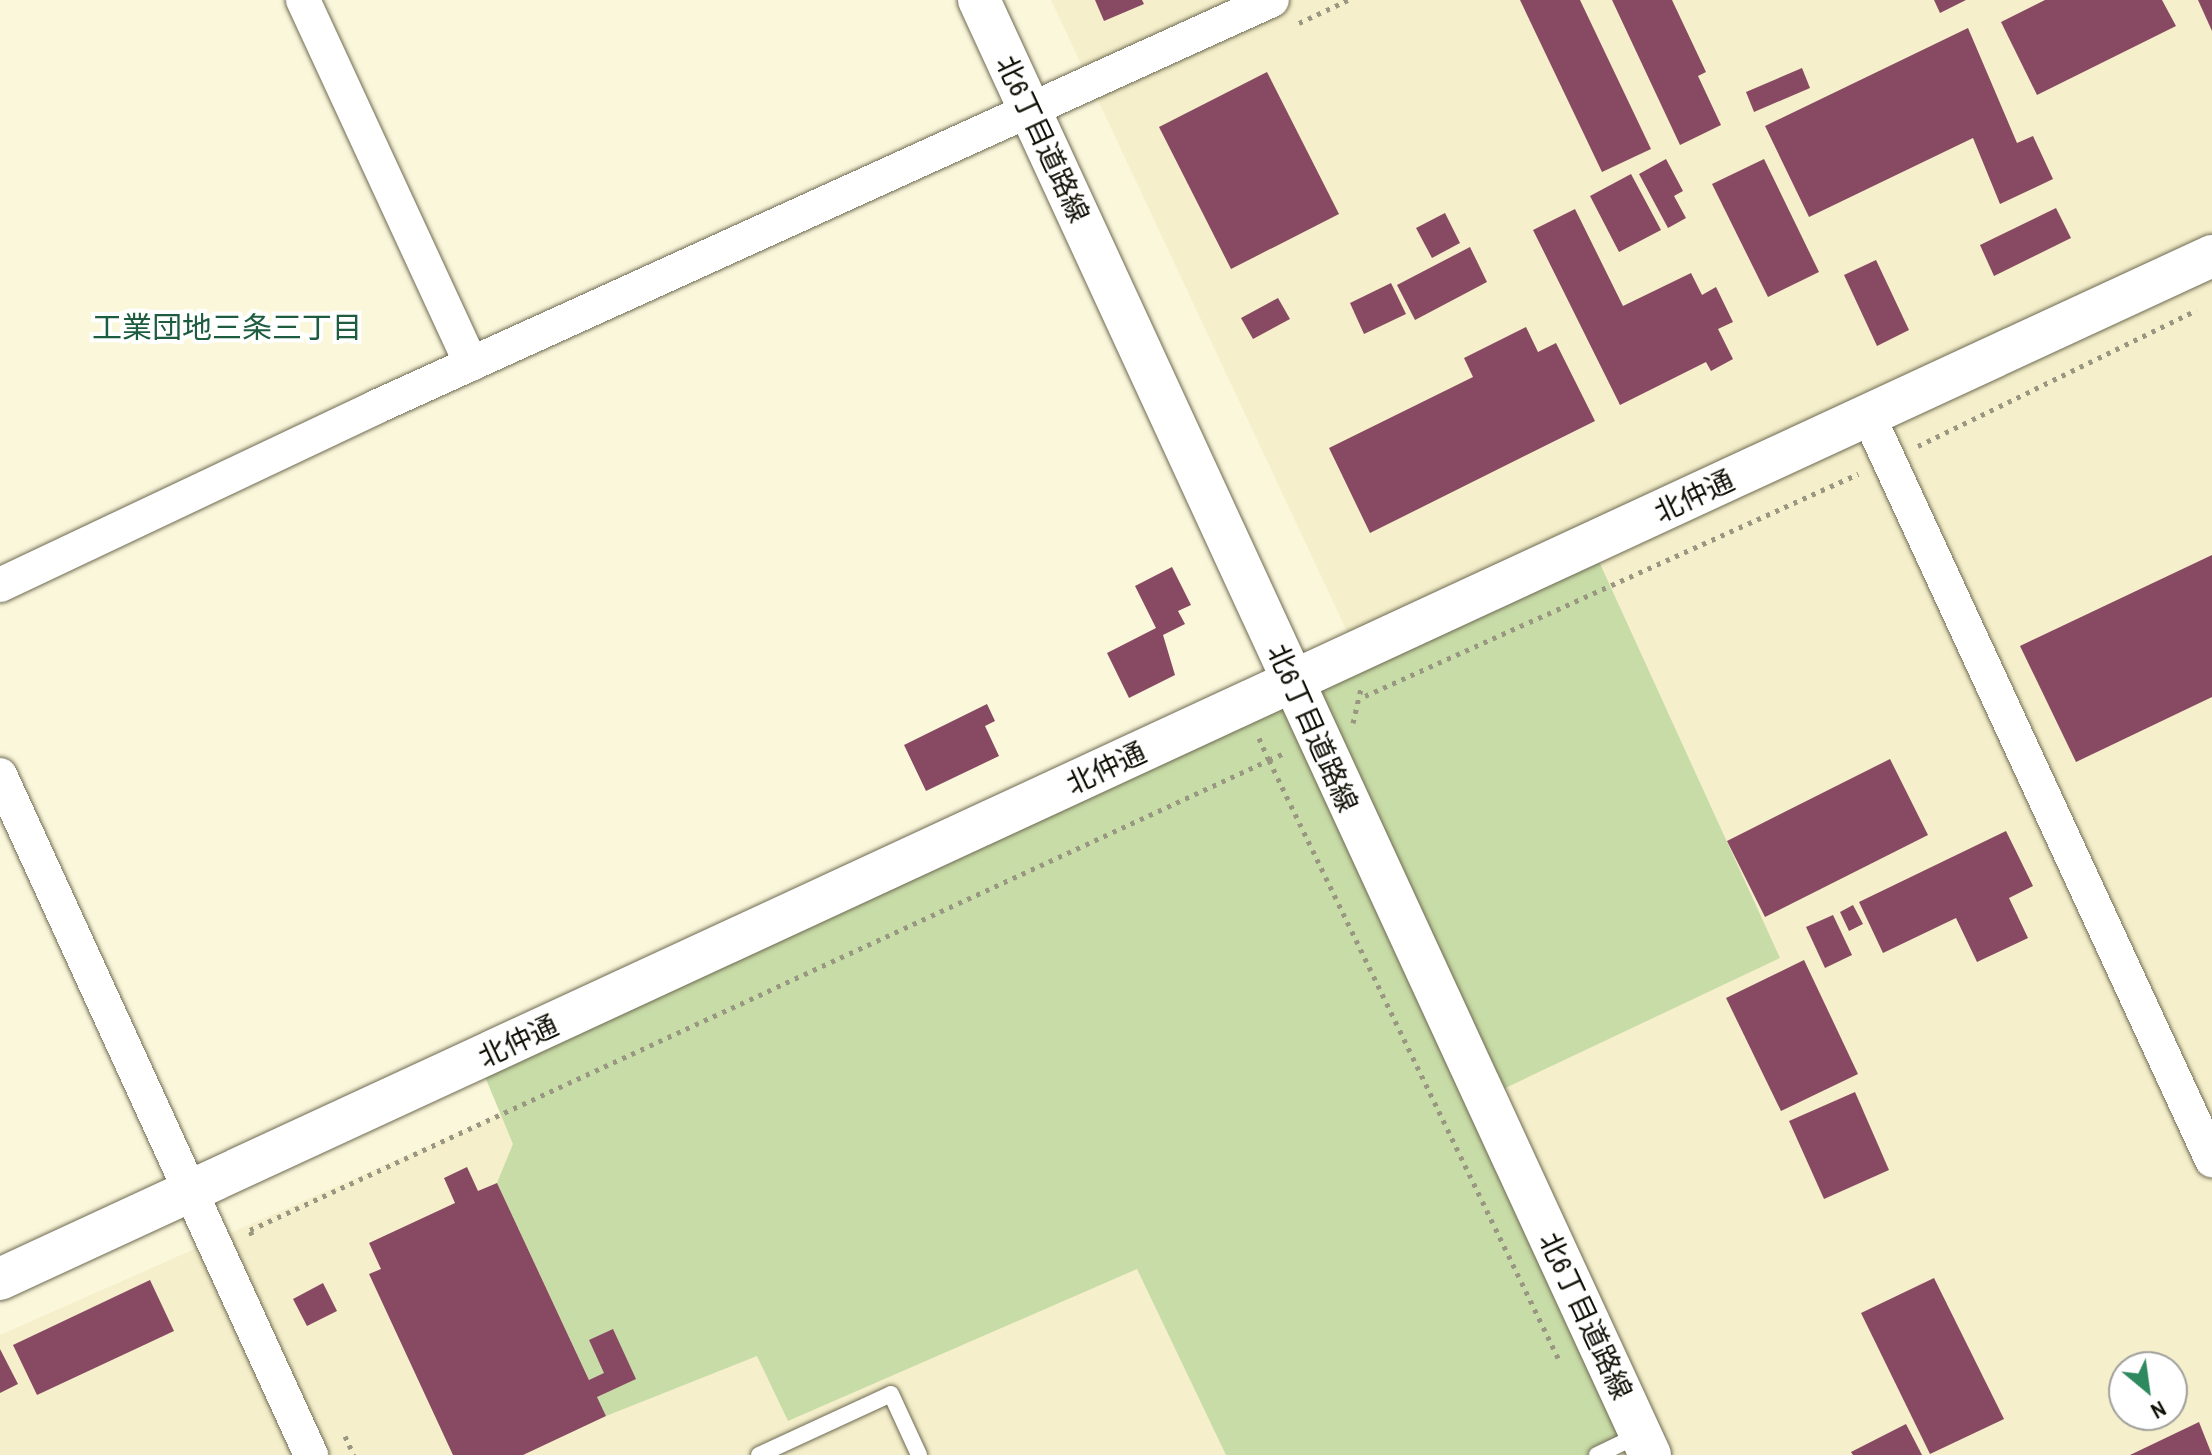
<!DOCTYPE html>
<meta charset="utf-8">
<style>
body{margin:0}
#map{position:relative;width:2212px;height:1455px;overflow:hidden;background:#fbf7db;font-family:"Archivo Narrow","Noto Sans JP",sans-serif}
div>[style]{position:absolute}
.built>*{inset:0;background:#f5efcb}
.green>*{inset:0;background:#c8dca7}
.building>*{inset:0;background:#884a63}
.path>*{height:5px;margin-top:-2.5px;transform-origin:0;background:repeating-linear-gradient(90deg,#999682 0 4px,transparent 0 10px)}
.roads{filter:drop-shadow(0 0 2px #6e6a52) drop-shadow(0 0 2px #6e6a52)}
.service>*{height:16px;margin:-8px;padding:0 8px;transform-origin:8px;border-radius:8px;background:#fff}
.minor>*{height:34px;margin:-17px;padding:0 17px;transform-origin:17px;border-radius:17px;background:#fff}
.tertiary>*{height:42px;margin:-21px;padding:0 21px;transform-origin:21px;border-radius:21px;background:#fff}
span{translate:-50% -50%;white-space:nowrap;text-align:center;line-height:1.15;-webkit-text-stroke:8px #fff;paint-order:stroke}
.street-label{font-size:28px;color:#121107}
.neighbourhood-label{font-size:30px;color:#1d5c3f}
.north{position:absolute;left:2108px;top:1351px;width:80px;height:80px;box-sizing:border-box;background:#fff;border:2px solid #a0a09c;border-radius:50%;rotate:151deg;font-size:22px;font-weight:700;line-height:32px;text-align:center;color:#121107}
.north::after{content:'';display:block;margin:auto;width:28px;height:36px;background:#2e895f;clip-path:polygon(50% 0,100% 100%,50% 72%,0 100%)}
</style>
<div id="map">
<div class="built">
<i style="clip-path:polygon(evenodd,1051px 0,2212px 0,2212px 1455px,0 1455px,0 1335px,1389px 721px,1051px 0,2124px 1367px,2172px 1367px,2172px 1415px,2124px 1415px,2124px 1367px)"></i>
</div>
<div class="green">
<i style="clip-path:polygon(1591px 544px,1780px 958px,1484px 1098px,1641px 1435px,1597px 1455px,1226px 1455px,1137px 1269px,788px 1421px,757px 1356px,606px 1416px,497px 1183px,513px 1144px,478px 1060px)"></i>
</div>
<div class="building">
<i style="clip-path:polygon(1095px 0,1142px 0,1144px 4px,1104px 21px)"></i>
<i style="clip-path:polygon(1520px 0,1580px 0,1651px 149px,1602px 172px)"></i>
<i style="clip-path:polygon(1612px 0,1672px 0,1706px 72px,1698px 76px,1721px 125px,1680px 145px)"></i>
<i style="clip-path:polygon(1934px 0,1966px 0,1940px 13px)"></i>
<i style="clip-path:polygon(2045px 0,2162px 0,2176px 26px,2037px 95px,2001px 22px)"></i>
<i style="clip-path:polygon(2198px 0,2212px 0,2212px 31px)"></i>
<i style="clip-path:polygon(1968px 28px,2017px 143px,2033px 136px,2053px 179px,2000px 204px,1973px 138px,1809px 217px,1765px 126px)"></i>
<i style="clip-path:polygon(1802px 68px,1810px 88px,1754px 112px,1746px 92px)"></i>
<i style="clip-path:polygon(1267px 72px,1339px 214px,1231px 269px,1159px 127px)"></i>
<i style="clip-path:polygon(1666px 159px,1683px 191px,1674px 196px,1686px 218px,1668px 228px,1639px 174px)"></i>
<i style="clip-path:polygon(1764px 159px,1819px 272px,1768px 297px,1712px 184px)"></i>
<i style="clip-path:polygon(1631px 174px,1661px 230px,1619px 252px,1590px 196px)"></i>
<i style="clip-path:polygon(2056px 208px,2071px 238px,1994px 276px,1980px 245px)"></i>
<i style="clip-path:polygon(1575px 209px,1623px 306px,1691px 273px,1702px 295px,1716px 287px,1733px 322px,1718px 329px,1733px 359px,1711px 371px,1706px 362px,1620px 405px,1533px 230px)"></i>
<i style="clip-path:polygon(1445px 213px,1460px 243px,1432px 258px,1416px 228px)"></i>
<i style="clip-path:polygon(1470px 247px,1487px 282px,1415px 320px,1397px 285px)"></i>
<i style="clip-path:polygon(1876px 260px,1909px 330px,1877px 346px,1844px 275px)"></i>
<i style="clip-path:polygon(1391px 283px,1406px 314px,1364px 334px,1350px 303px)"></i>
<i style="clip-path:polygon(1278px 298px,1290px 319px,1253px 339px,1241px 318px)"></i>
<i style="clip-path:polygon(1526px 327px,1538px 352px,1556px 343px,1595px 421px,1370px 533px,1329px 448px,1473px 377px,1464px 358px)"></i>
<i style="clip-path:polygon(2212px 555px,2212px 697px,2076px 762px,2020px 646px)"></i>
<i style="clip-path:polygon(1172px 567px,1191px 605px,1178px 611px,1185px 624px,1163px 635px,1175px 675px,1129px 698px,1107px 653px,1156px 628px,1135px 586px)"></i>
<i style="clip-path:polygon(987px 704px,995px 721px,985px 726px,999px 756px,926px 791px,904px 745px)"></i>
<i style="clip-path:polygon(1890px 759px,1928px 835px,1765px 917px,1727px 841px)"></i>
<i style="clip-path:polygon(2006px 831px,2033px 886px,2009px 898px,2028px 938px,1977px 962px,1956px 918px,1883px 953px,1859px 902px)"></i>
<i style="clip-path:polygon(1853px 905px,1863px 924px,1849px 931px,1840px 912px)"></i>
<i style="clip-path:polygon(1833px 915px,1852px 955px,1825px 968px,1806px 927px)"></i>
<i style="clip-path:polygon(1804px 960px,1858px 1074px,1781px 1111px,1726px 998px)"></i>
<i style="clip-path:polygon(1855px 1092px,1889px 1170px,1824px 1199px,1789px 1121px)"></i>
<i style="clip-path:polygon(467px 1167px,478px 1191px,497px 1183px,589px 1380px,604px 1373px,589px 1340px,613px 1329px,636px 1379px,597px 1397px,606px 1416px,523px 1455px,453px 1455px,369px 1274px,381px 1269px,369px 1243px,455px 1203px,444px 1178px)"></i>
<i style="clip-path:polygon(1934px 1278px,2004px 1419px,1930px 1454px,1861px 1313px)"></i>
<i style="clip-path:polygon(150px 1280px,174px 1331px,37px 1395px,13px 1345px)"></i>
<i style="clip-path:polygon(323px 1283px,337px 1311px,307px 1326px,293px 1299px)"></i>
<i style="clip-path:polygon(0 1349px,18px 1384px,0 1393px)"></i>
<i style="clip-path:polygon(2199px 1422px,2212px 1455px,2130px 1455px)"></i>
<i style="clip-path:polygon(1906px 1424px,1922px 1455px,1853px 1455px,1851px 1452px)"></i>
</div>
<div class="path">
<i style="left:1299px;top:23px;width:54px;rotate:-25.1deg"></i>
<i style="left:1918px;top:446px;width:310px;rotate:-26deg"></i>
<i style="left:1365px;top:696px;width:541px;rotate:-24.24deg"></i>
<i style="left:1353px;top:723px;width:35px;rotate:-77deg"></i>
<i style="left:1259px;top:738px;width:24px;rotate:66deg"></i>
<i style="left:1269px;top:760px;width:17px;rotate:-24deg"></i>
<i style="left:252px;top:1235px;width:5px;rotate:-112deg"></i>
<i style="left:250px;top:1230px;width:1122px;rotate:-24.76deg"></i>
<i style="left:1269px;top:760px;width:666px;rotate:64.2deg"></i>
<i style="left:345px;top:1436px;width:21px;rotate:65deg"></i>
</div>
<div class="roads">
<div class="service">
<i style="left:759px;top:1455px;width:145px;rotate:-24.8deg"></i>
<i style="left:891px;top:1394px;width:67px;rotate:65.3deg"></i>
<i style="left:1597px;top:1455px;width:47px;rotate:-25.5deg"></i>
</div>
<div class="minor">
<i style="left:303px;top:0;width:401px;rotate:65.2deg"></i>
<i style="left:1868px;top:415px;width:821px;rotate:65.22deg"></i>
<i style="left:0;top:585px;width:416px;rotate:-25.3deg"></i>
<i style="left:376px;top:407px;width:984px;rotate:-24.43deg"></i>
<i style="left:0;top:775px;width:748px;rotate:65.42deg"></i>
</div>
<div class="tertiary">
<i style="left:979px;top:0;width:1602px;rotate:65.24deg"></i>
<i style="left:0;top:1279px;width:2437px;rotate:-24.82deg"></i>
</div>
</div>
<div class="street-label">
<span style="left:1043px;top:139px;rotate:65deg">北6丁目道路線</span>
<span style="left:1694px;top:496px;rotate:-25deg">北仲通</span>
<span style="left:1313px;top:728px;rotate:66deg">北6丁目道路線</span>
<span style="left:1106px;top:768px;rotate:-25deg">北仲通</span>
<span style="left:518px;top:1041px;rotate:-25deg">北仲通</span>
<span style="left:1586px;top:1316px;rotate:65deg">北6丁目道路線</span>
</div>
<div class="neighbourhood-label">
<span style="left:227px;top:327px">工業団地三条三丁目</span>
</div>
<div class="north">N</div>
</div>
